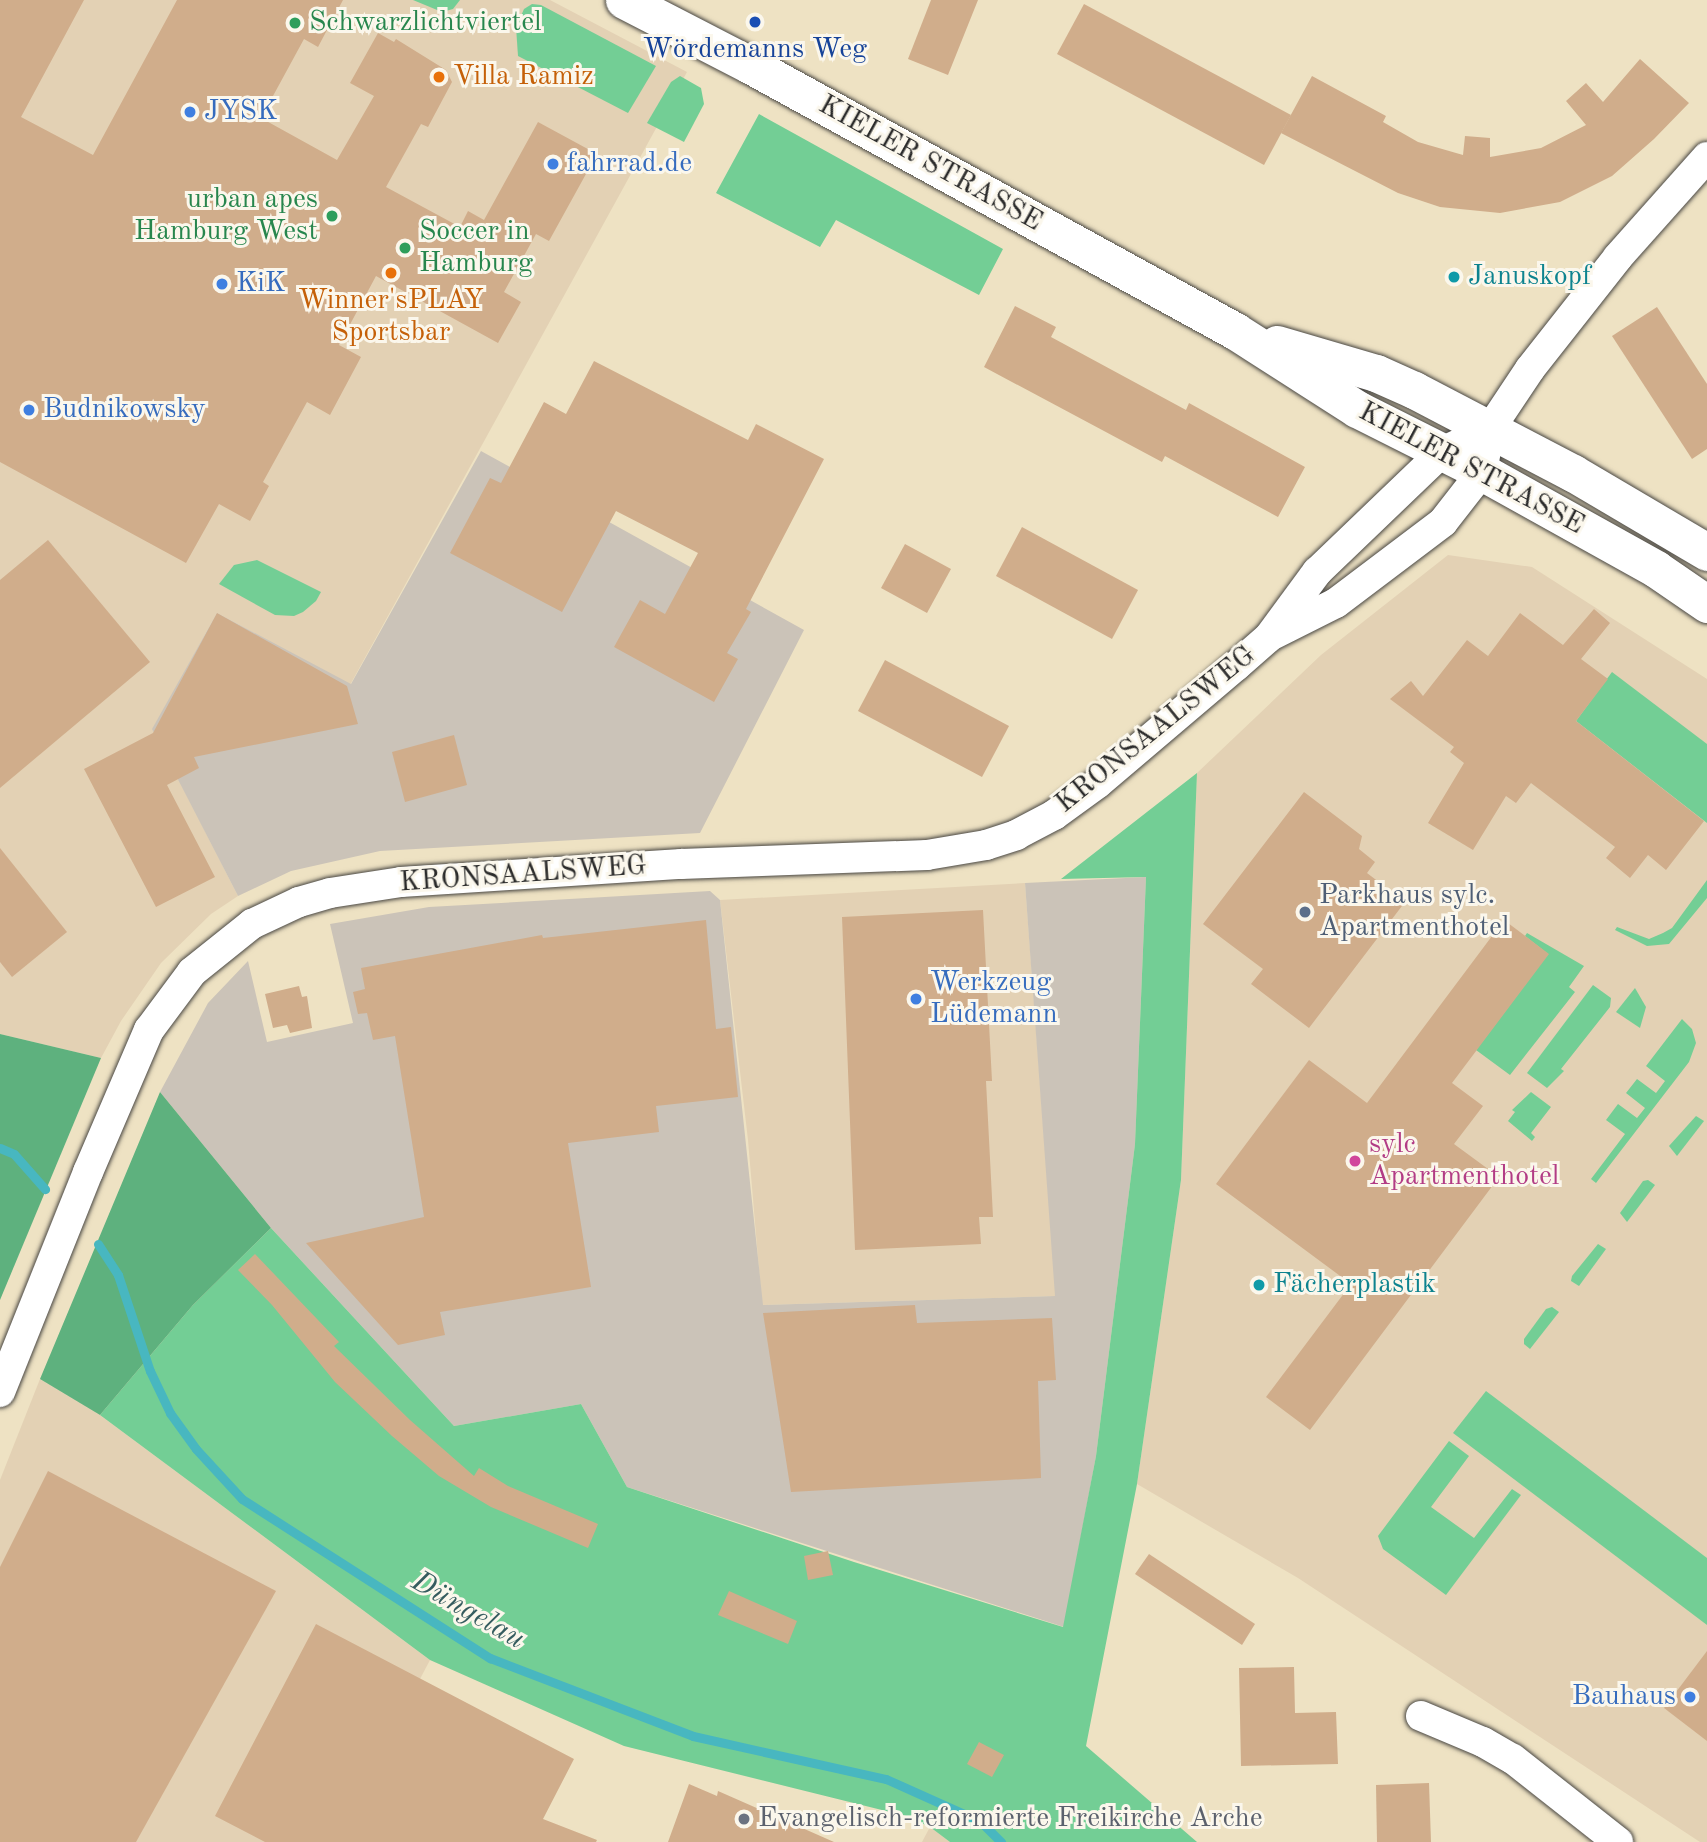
<!DOCTYPE html>
<meta charset="utf-8">
<style>
body{margin:0}
#map{position:relative;width:1707px;height:1842px;overflow:hidden;background:#eee2c3;font-family:"Old Standard TT",serif}
div>[style]{position:absolute}
.built>*{inset:0;background:#e3d1b4}
.industrial>*{inset:0;background:#cbc3b8}
.green>*{inset:0;background:#73ce95}
.forest>*{inset:0;background:#5eb17e}
.stream>*{height:9px;margin:-4.5px;padding:0 4.5px;transform-origin:4.5px;border-radius:4.5px;background:#48b7c0}
.building>*{inset:0;background:#d0ad8b}
.roads{filter:drop-shadow(0 0 2px #484642) drop-shadow(0 0 2px #484642)}
.minor>*{height:30px;margin:-15px;padding:0 15px;transform-origin:15px;border-radius:15px;background:#fff}
.major>*{height:37px;margin:-18.5px;padding:0 18.5px;transform-origin:18.5px;border-radius:18.5px;background:#fff}
.dots>*{width:19px;height:19px;translate:-50% -50%;box-sizing:border-box;border:4px solid #fbf7ec;border-radius:50%}
span{translate:-50% -50%;white-space:nowrap;text-align:center;line-height:1.15;-webkit-text-stroke:6px #fbf7ec;paint-order:stroke}
.leisure-label{font-size:28px;color:#27864d}
.left{translate:0 -50%;text-align:left}
.right{translate:-100% -50%;text-align:right}
.transit-label{font-size:28px;color:#164399}
.food-label{font-size:28px;color:#c56008}
.shop-label{font-size:28px;color:#366cbe}
.street-label{font-size:28px;color:#2b2b2b}
.culture-label{font-size:28px;color:#0d838f}
.service-label{font-size:28px;color:#4e5e75}
.hotel-label{font-size:28px;color:#b23c85}
.worship-label{font-size:28px;color:#5b616d}
.water-label{font-size:30px;color:#355c5f;font-style:italic}
</style>
<div id="map">
<div class="built">
<i style="clip-path:polygon(0 0,550px 0,687px 72px,350px 685px,217px 613px,153px 729px,238px 896px,211px 914px,161px 963px,121px 1021px,101px 1058px,0 1034px)"></i>
<i style="clip-path:polygon(1448px 555px,1532px 567px,1707px 679px,1707px 1842px,1700px 1842px,1298px 1578px,1137px 1484px,1181px 1180px,1197px 773px,1321px 655px)"></i>
<i style="clip-path:polygon(1025px 883px,1056px 1296px,762px 1305px,748px 1140px,720px 900px)"></i>
<i style="clip-path:polygon(40px 1379px,100px 1415px,430px 1660px,334px 1842px,0 1842px,0 1480px)"></i>
<i style="clip-path:polygon(930px 1827px,950px 1842px,922px 1842px)"></i>
</div>
<div class="industrial">
<i style="clip-path:polygon(481px 451px,804px 630px,700px 833px,380px 851px,291px 871px,238px 896px,152px 729px,217px 613px,351px 684px)"></i>
<i style="clip-path:polygon(1146px 877px,1135px 1144px,1096px 1456px,1064px 1627px,627px 1487px,581px 1404px,454px 1426px,271px 1228px,160px 1092px,208px 1003px,248px 961px,267px 1042px,353px 1023px,330px 924px,429px 907px,710px 891px,720px 900px,763px 1305px,1055px 1296px,1025px 883px)"></i>
</div>
<div class="green">
<i style="clip-path:polygon(413px 0,460px 0,453px 9px,442px 12px)"></i>
<i style="clip-path:polygon(532px 4px,541px 5px,656px 66px,628px 113px,518px 56px,516px 27px,524px 9px)"></i>
<i style="clip-path:polygon(680px 76px,701px 88px,704px 104px,684px 142px,647px 123px,671px 82px)"></i>
<i style="clip-path:polygon(759px 114px,1003px 249px,979px 295px,836px 220px,820px 247px,716px 193px)"></i>
<i style="clip-path:polygon(257px 560px,321px 592px,316px 601px,303px 612px,294px 616px,275px 615px,219px 584px,234px 565px)"></i>
<i style="clip-path:polygon(1612px 672px,1707px 744px,1707px 823px,1576px 721px)"></i>
<i style="clip-path:polygon(1197px 773px,1181px 1180px,1137px 1484px,1086px 1746px,1197px 1842px,950px 1842px,930px 1827px,906px 1816px,624px 1746px,430px 1660px,100px 1415px,193px 1305px,271px 1228px,454px 1426px,581px 1404px,627px 1487px,854px 1562px,1063px 1627px,1096px 1456px,1135px 1144px,1146px 877px,1061px 879px)"></i>
<i style="clip-path:polygon(1707px 880px,1707px 898px,1669px 944px,1647px 946px,1615px 930px,1617px 927px,1649px 939px,1663px 933px,1672px 928px)"></i>
<i style="clip-path:polygon(1527px 933px,1584px 966px,1569px 987px,1575px 992px,1510px 1075px,1476px 1050px,1548px 954px,1525px 936px)"></i>
<i style="clip-path:polygon(1593px 985px,1611px 998px,1610px 1007px,1561px 1069px,1564px 1071px,1547px 1088px,1527px 1073px)"></i>
<i style="clip-path:polygon(1635px 988px,1646px 1007px,1640px 1028px,1616px 1012px)"></i>
<i style="clip-path:polygon(1682px 1019px,1692px 1029px,1696px 1043px,1689px 1062px,1596px 1183px,1591px 1179px,1625px 1134px,1606px 1120px,1618px 1104px,1637px 1118px,1645px 1108px,1626px 1093px,1637px 1079px,1656px 1093px,1665px 1081px,1646px 1066px)"></i>
<i style="clip-path:polygon(1531px 1092px,1551px 1107px,1531px 1133px,1535px 1137px,1532px 1141px,1508px 1121px,1515px 1112px,1512px 1110px)"></i>
<i style="clip-path:polygon(1696px 1116px,1704px 1121px,1677px 1156px,1669px 1146px)"></i>
<i style="clip-path:polygon(1648px 1180px,1655px 1185px,1627px 1222px,1620px 1213px,1643px 1181px)"></i>
<i style="clip-path:polygon(1598px 1244px,1606px 1249px,1579px 1286px,1571px 1281px,1572px 1276px)"></i>
<i style="clip-path:polygon(1552px 1307px,1559px 1312px,1530px 1349px,1524px 1344px,1524px 1339px,1546px 1309px)"></i>
<i style="clip-path:polygon(1486px 1391px,1707px 1558px,1707px 1625px,1453px 1433px)"></i>
<i style="clip-path:polygon(1449px 1441px,1469px 1456px,1431px 1507px,1474px 1538px,1512px 1489px,1521px 1495px,1446px 1595px,1383px 1549px,1378px 1536px)"></i>
</div>
<div class="forest">
<i style="clip-path:polygon(0 1034px,101px 1058px,0 1300px)"></i>
<i style="clip-path:polygon(160px 1092px,271px 1228px,193px 1305px,100px 1415px,40px 1379px)"></i>
</div>
<div class="stream">
<i style="left:0;top:1148px;width:15px;rotate:23deg"></i>
<i style="left:14px;top:1154px;width:47px;rotate:48.5deg"></i>
<i style="left:98px;top:1244px;width:37px;rotate:57deg"></i>
<i style="left:118px;top:1275px;width:101px;rotate:71.6deg"></i>
<i style="left:150px;top:1371px;width:47px;rotate:64.5deg"></i>
<i style="left:170px;top:1413px;width:44px;rotate:54.2deg"></i>
<i style="left:196px;top:1449px;width:68px;rotate:47.4deg"></i>
<i style="left:242px;top:1499px;width:295px;rotate:32.7deg"></i>
<i style="left:490px;top:1658px;width:217px;rotate:21deg"></i>
<i style="left:693px;top:1736px;width:198px;rotate:12.6deg"></i>
<i style="left:886px;top:1779px;width:103px;rotate:24.1deg"></i>
<i style="left:980px;top:1821px;width:30px;rotate:45deg"></i>
</div>
<div class="building">
<i style="clip-path:polygon(0 0,84px 0,21px 117px,93px 155px,177px 0,343px 0,318px 47px,304px 39px,261px 118px,337px 160px,374px 96px,350px 83px,378px 33px,394px 42px,396px 39px,446px 70px,452px 82px,428px 127px,421px 124px,386px 187px,460px 227px,468px 211px,484px 220px,538px 122px,597px 154px,549px 241px,536px 234px,504px 292px,521px 302px,498px 343px,376px 276px,339px 345px,361px 357px,330px 415px,307px 402px,263px 482px,269px 486px,250px 521px,219px 504px,186px 563px,0 462px)"></i>
<i style="clip-path:polygon(931px 0,978px 0,948px 75px,908px 59px)"></i>
<i style="clip-path:polygon(1084px 4px,1291px 115px,1264px 165px,1057px 54px)"></i>
<i style="clip-path:polygon(1640px 59px,1689px 103px,1654px 139px,1612px 176px,1560px 202px,1500px 213px,1440px 207px,1398px 193px,1281px 133px,1312px 76px,1386px 116px,1383px 122px,1418px 142px,1463px 155px,1465px 136px,1490px 138px,1490px 157px,1541px 148px,1586px 125px,1566px 101px,1586px 83px,1603px 102px)"></i>
<i style="clip-path:polygon(1015px 306px,1056px 327px,1051px 337px,1186px 410px,1189px 403px,1305px 467px,1278px 517px,1165px 456px,1162px 462px,984px 367px)"></i>
<i style="clip-path:polygon(1657px 307px,1707px 384px,1707px 449px,1692px 459px,1612px 336px)"></i>
<i style="clip-path:polygon(594px 361px,748px 440px,756px 424px,824px 459px,746px 609px,751px 612px,727px 653px,738px 659px,714px 702px,614px 647px,640px 600px,665px 614px,698px 553px,616px 511px,562px 612px,450px 553px,490px 478px,501px 483px,544px 402px,566px 414px)"></i>
<i style="clip-path:polygon(1022px 527px,1138px 590px,1112px 639px,996px 576px)"></i>
<i style="clip-path:polygon(48px 540px,150px 662px,0 788px,0 580px)"></i>
<i style="clip-path:polygon(905px 544px,951px 569px,927px 613px,881px 588px)"></i>
<i style="clip-path:polygon(1594px 609px,1610px 623px,1581px 659px,1608px 679px,1576px 721px,1704px 821px,1666px 870px,1648px 855px,1630px 878px,1606px 858px,1615px 847px,1531px 783px,1516px 803px,1506px 796px,1473px 850px,1428px 823px,1464px 763px,1450px 752px,1454px 747px,1390px 699px,1411px 681px,1423px 696px,1467px 640px,1488px 656px,1520px 613px,1563px 645px)"></i>
<i style="clip-path:polygon(217px 613px,347px 686px,358px 724px,194px 757px,199px 768px,167px 785px,215px 877px,156px 907px,84px 769px,153px 733px)"></i>
<i style="clip-path:polygon(885px 660px,1009px 726px,982px 777px,858px 711px)"></i>
<i style="clip-path:polygon(454px 735px,467px 785px,405px 802px,392px 752px)"></i>
<i style="clip-path:polygon(1304px 792px,1362px 836px,1359px 849px,1375px 862px,1367px 873px,1405px 902px,1309px 1028px,1251px 984px,1263px 969px,1203px 924px)"></i>
<i style="clip-path:polygon(0 848px,67px 932px,12px 977px,0 962px)"></i>
<i style="clip-path:polygon(983px 910px,992px 1081px,986px 1081px,993px 1217px,979px 1217px,981px 1244px,855px 1250px,842px 917px)"></i>
<i style="clip-path:polygon(706px 920px,716px 1029px,731px 1027px,738px 1097px,656px 1106px,659px 1132px,568px 1143px,591px 1287px,440px 1312px,445px 1335px,398px 1345px,306px 1243px,424px 1217px,395px 1036px,373px 1040px,367px 1013px,358px 1014px,353px 992px,365px 989px,361px 968px,542px 935px,543px 938px)"></i>
<i style="clip-path:polygon(1504px 920px,1549px 954px,1452px 1083px,1483px 1106px,1454px 1144px,1499px 1177px,1310px 1430px,1266px 1397px,1351px 1284px,1216px 1184px,1309px 1060px,1367px 1103px)"></i>
<i style="clip-path:polygon(299px 986px,302px 997px,307px 996px,312px 1028px,290px 1033px,287px 1025px,273px 1028px,265px 994px)"></i>
<i style="clip-path:polygon(255px 1254px,339px 1342px,334px 1346px,410px 1420px,474px 1476px,479px 1468px,508px 1486px,598px 1524px,588px 1548px,491px 1507px,439px 1476px,392px 1436px,335px 1382px,272px 1305px,238px 1270px)"></i>
<i style="clip-path:polygon(915px 1305px,917px 1323px,1052px 1318px,1056px 1380px,1038px 1381px,1041px 1478px,791px 1492px,763px 1313px)"></i>
<i style="clip-path:polygon(48px 1471px,276px 1591px,136px 1842px,0 1842px,0 1567px)"></i>
<i style="clip-path:polygon(828px 1551px,833px 1575px,808px 1580px,804px 1556px)"></i>
<i style="clip-path:polygon(1149px 1554px,1255px 1624px,1242px 1645px,1135px 1574px)"></i>
<i style="clip-path:polygon(729px 1591px,797px 1621px,788px 1644px,718px 1615px)"></i>
<i style="clip-path:polygon(316px 1624px,574px 1759px,543px 1819px,597px 1840px,596px 1842px,265px 1842px,215px 1816px)"></i>
<i style="clip-path:polygon(1707px 1651px,1707px 1741px,1664px 1708px)"></i>
<i style="clip-path:polygon(1294px 1667px,1295px 1713px,1336px 1712px,1338px 1764px,1241px 1766px,1239px 1668px)"></i>
<i style="clip-path:polygon(979px 1742px,1004px 1755px,992px 1777px,967px 1764px)"></i>
<i style="clip-path:polygon(1429px 1783px,1431px 1842px,1377px 1842px,1376px 1785px)"></i>
<i style="clip-path:polygon(689px 1784px,717px 1796px,718px 1791px,834px 1842px,668px 1842px)"></i>
</div>
<div class="roads">
<div class="minor">
<i style="left:1490px;top:429px;width:72px;rotate:-56.3deg"></i>
<i style="left:1530px;top:369px;width:142px;rotate:-51.8deg"></i>
<i style="left:1618px;top:257px;width:134px;rotate:-48.3deg"></i>
<i style="left:1274px;top:634px;width:69px;rotate:-26.6deg"></i>
<i style="left:1336px;top:603px;width:134px;rotate:-37.1deg"></i>
<i style="left:1443px;top:522px;width:63px;rotate:-52deg"></i>
<i style="left:1482px;top:472px;width:44px;rotate:-79.5deg"></i>
<i style="left:0;top:1392px;width:237px;rotate:-68.2deg"></i>
<i style="left:88px;top:1172px;width:155px;rotate:-66.8deg"></i>
<i style="left:149px;top:1030px;width:72px;rotate:-53.4deg"></i>
<i style="left:192px;top:972px;width:77px;rotate:-38.7deg"></i>
<i style="left:252px;top:924px;width:52px;rotate:-25.1deg"></i>
<i style="left:299px;top:902px;width:32px;rotate:-16deg"></i>
<i style="left:330px;top:893px;width:72px;rotate:-8.8deg"></i>
<i style="left:401px;top:882px;width:281px;rotate:-3.7deg"></i>
<i style="left:681px;top:864px;width:246px;rotate:-2.1deg"></i>
<i style="left:927px;top:855px;width:60px;rotate:-9.6deg"></i>
<i style="left:986px;top:845px;width:32px;rotate:-18deg"></i>
<i style="left:1016px;top:835px;width:43px;rotate:-27.8deg"></i>
<i style="left:1054px;top:815px;width:54px;rotate:-36deg"></i>
<i style="left:1098px;top:783px;width:181px;rotate:-40.3deg"></i>
<i style="left:1236px;top:666px;width:44px;rotate:-41.3deg"></i>
<i style="left:1269px;top:637px;width:81px;rotate:-53.6deg"></i>
<i style="left:1317px;top:572px;width:173px;rotate:-43.8deg"></i>
<i style="left:1442px;top:452px;width:53px;rotate:-25.6deg"></i>
<i style="left:1421px;top:1716px;width:67px;rotate:22.8deg"></i>
<i style="left:1483px;top:1742px;width:34px;rotate:30deg"></i>
<i style="left:1513px;top:1759px;width:134px;rotate:38.3deg"></i>
</div>
<div class="major">
<i style="left:624px;top:0;width:142px;rotate:27.3deg"></i>
<i style="left:750px;top:65px;width:553px;rotate:28.74deg"></i>
<i style="left:1235px;top:331px;width:145px;rotate:32.6deg"></i>
<i style="left:1357px;top:409px;width:140px;rotate:26.7deg"></i>
<i style="left:1482px;top:472px;width:199px;rotate:29.1deg"></i>
<i style="left:1656px;top:569px;width:62px;rotate:34.5deg"></i>
<i style="left:1277px;top:344px;width:103px;rotate:16.3deg"></i>
<i style="left:1376px;top:373px;width:42px;rotate:24.1deg"></i>
<i style="left:1414px;top:390px;width:179px;rotate:27.6deg"></i>
<i style="left:1573px;top:473px;width:156px;rotate:30.5deg"></i>
</div>
</div>
<div class="dots">
<i style="left:755px;top:22px;background:#1a4fb4"></i>
<i style="left:295px;top:23px;background:#2e9e5b"></i>
<i style="left:439px;top:77px;background:#e8710a"></i>
<i style="left:190px;top:112px;background:#3f7fe0"></i>
<i style="left:553px;top:164px;background:#3f7fe0"></i>
<i style="left:332px;top:216px;background:#2e9e5b"></i>
<i style="left:405px;top:248px;background:#2e9e5b"></i>
<i style="left:391px;top:273px;background:#e8710a"></i>
<i style="left:1454px;top:277px;background:#0f9aa8"></i>
<i style="left:222px;top:284px;background:#3f7fe0"></i>
<i style="left:29px;top:410px;background:#3f7fe0"></i>
<i style="left:1305px;top:912px;background:#5c6f8a"></i>
<i style="left:916px;top:999px;background:#3f7fe0"></i>
<i style="left:1355px;top:1161px;background:#d1479c"></i>
<i style="left:1259px;top:1285px;background:#0f9aa8"></i>
<i style="left:1690px;top:1697px;background:#3f7fe0"></i>
<i style="left:744px;top:1819px;background:#6b7280"></i>
</div>
<div class="leisure-label">
<span class="left" style="left:309px;top:23px">Schwarzlichtviertel</span>
<span class="right" style="left:318px;top:216px">urban apes<br>Hamburg West</span>
<span class="left" style="left:419px;top:248px">Soccer in<br>Hamburg</span>
</div>
<div class="transit-label">
<span style="left:755px;top:50px">Wördemanns Weg</span>
</div>
<div class="food-label">
<span class="left" style="left:453px;top:77px">Villa Ramiz</span>
<span style="left:391px;top:317px">Winner'sPLAY<br>Sportsbar</span>
</div>
<div class="shop-label">
<span class="left" style="left:204px;top:112px">JYSK</span>
<span class="left" style="left:567px;top:164px">fahrrad.de</span>
<span class="left" style="left:236px;top:284px">KiK</span>
<span class="left" style="left:43px;top:410px">Budnikowsky</span>
<span class="left" style="left:930px;top:999px">Werkzeug<br>Lüdemann</span>
<span class="right" style="left:1676px;top:1697px">Bauhaus</span>
</div>
<div class="street-label">
<span style="left:930px;top:164px;rotate:29deg">KIELER STRASSE</span>
<span style="left:1471px;top:469px;rotate:28deg">KIELER STRASSE</span>
<span style="left:1156px;top:730px;rotate:-39deg">KRONSAALSWEG</span>
<span style="left:523px;top:875px;rotate:-4deg">KRONSAALSWEG</span>
</div>
<div class="culture-label">
<span class="left" style="left:1468px;top:277px">Januskopf</span>
<span class="left" style="left:1273px;top:1285px">Fächerplastik</span>
</div>
<div class="service-label">
<span class="left" style="left:1319px;top:912px">Parkhaus sylc.<br>Apartmenthotel</span>
</div>
<div class="hotel-label">
<span class="left" style="left:1369px;top:1161px">sylc<br>Apartmenthotel</span>
</div>
<div class="worship-label">
<span class="left" style="left:758px;top:1819px">Evangelisch-reformierte Freikirche Arche</span>
</div>
<div class="water-label">
<span style="left:468px;top:1611px;rotate:30deg">Düngelau</span>
</div>
</div>
